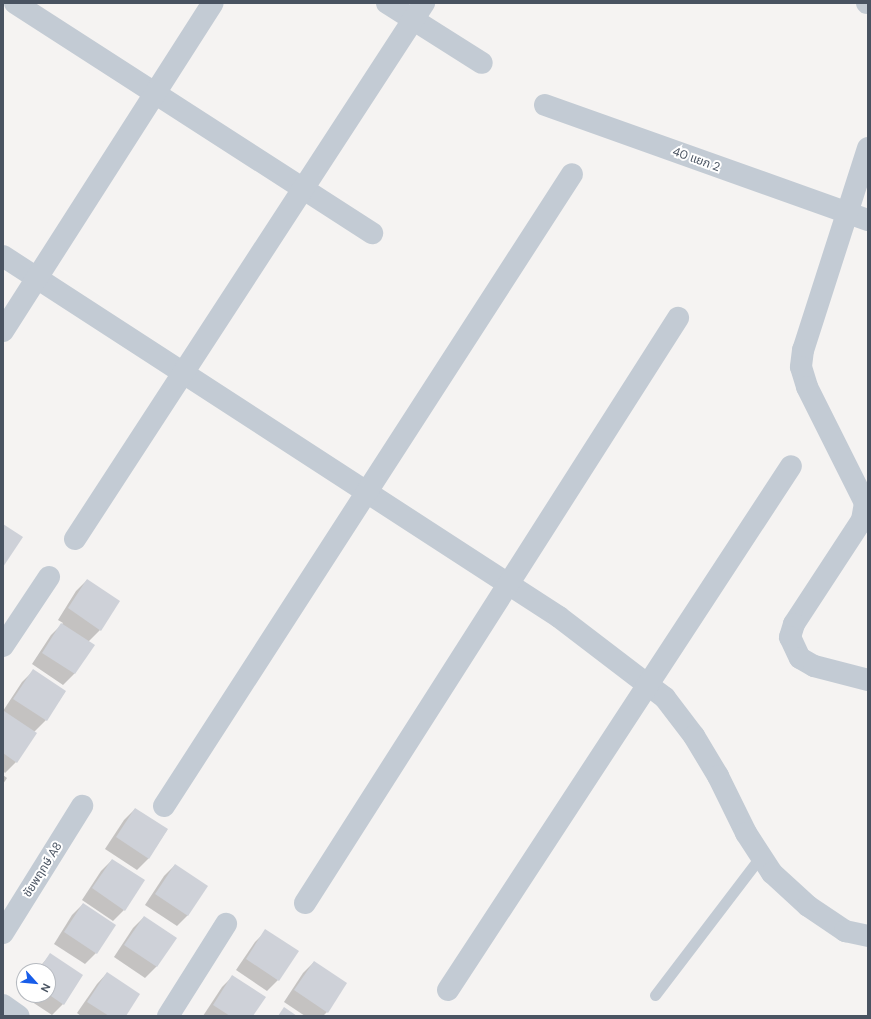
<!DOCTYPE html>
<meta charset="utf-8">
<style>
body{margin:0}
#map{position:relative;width:871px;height:1019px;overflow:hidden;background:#f5f3f2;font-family:"DM Sans","Noto Sans Thai",sans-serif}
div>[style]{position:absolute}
.shadow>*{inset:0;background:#0003}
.building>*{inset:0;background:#ced1d8}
.service>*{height:11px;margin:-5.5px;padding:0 5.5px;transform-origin:5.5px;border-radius:5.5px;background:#c3cbd4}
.minor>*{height:22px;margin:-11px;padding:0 11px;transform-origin:11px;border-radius:11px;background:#c3cbd4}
span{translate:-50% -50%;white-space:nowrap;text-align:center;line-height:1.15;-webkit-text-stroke:4px #fff;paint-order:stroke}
.street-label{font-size:12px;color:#495361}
.frame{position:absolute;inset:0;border:4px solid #495361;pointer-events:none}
.north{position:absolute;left:16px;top:963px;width:40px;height:40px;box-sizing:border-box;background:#fff;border:1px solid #b6bac0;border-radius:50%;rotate:117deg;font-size:11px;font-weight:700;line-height:16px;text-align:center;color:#495361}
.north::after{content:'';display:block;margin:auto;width:14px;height:18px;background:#185de9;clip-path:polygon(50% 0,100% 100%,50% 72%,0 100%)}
</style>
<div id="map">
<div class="shadow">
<i style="clip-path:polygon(87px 580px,100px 630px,88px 642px,93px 645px,74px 674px,63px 685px,32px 664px,51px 635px,63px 623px,58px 620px,76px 591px)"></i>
<i style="clip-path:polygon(33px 671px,65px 692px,46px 720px,34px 732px,16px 762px,5px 773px,3px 771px,3px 711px,22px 682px)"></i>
<i style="clip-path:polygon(3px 775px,7px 778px,3px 784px)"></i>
<i style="clip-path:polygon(135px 809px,167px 830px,148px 859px,137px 870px,105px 849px,124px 820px)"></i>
<i style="clip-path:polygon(112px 860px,124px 910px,113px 921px,82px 900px,101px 871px)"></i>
<i style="clip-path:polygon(175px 865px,188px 915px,177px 926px,145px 905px,164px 876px)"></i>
<i style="clip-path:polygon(83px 904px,96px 953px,85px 964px,54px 944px,72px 915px)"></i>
<i style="clip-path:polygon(144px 917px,176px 938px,156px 967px,145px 978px,114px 957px,133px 928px)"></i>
<i style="clip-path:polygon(266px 931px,278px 980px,267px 991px,236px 970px,255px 942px)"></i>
<i style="clip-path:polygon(50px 955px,63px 1004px,52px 1015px,20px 994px,24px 989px,24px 995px,48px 995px,48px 971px,36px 971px)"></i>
<i style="clip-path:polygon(314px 962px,327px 1012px,323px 1016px,305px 1016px,284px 1002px,303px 973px)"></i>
<i style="clip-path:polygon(107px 973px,124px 1016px,81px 1016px,77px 1013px,97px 984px)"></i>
<i style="clip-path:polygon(233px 976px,252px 1016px,203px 1016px,222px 987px)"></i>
</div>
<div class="building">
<i style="clip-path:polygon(3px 524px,23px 537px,3px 567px)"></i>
<i style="clip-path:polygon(87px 579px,120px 601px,101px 631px,68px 608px)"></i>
<i style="clip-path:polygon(61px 623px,95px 645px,75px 674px,42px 653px)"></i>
<i style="clip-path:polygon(33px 669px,66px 691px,47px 721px,13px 699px)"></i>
<i style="clip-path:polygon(4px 711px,37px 733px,17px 763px,3px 753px)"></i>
<i style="clip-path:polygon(135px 808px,168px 829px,149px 859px,116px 837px)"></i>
<i style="clip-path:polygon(112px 859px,145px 880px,125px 911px,92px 888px)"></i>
<i style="clip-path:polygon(175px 864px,208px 886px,188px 916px,155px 894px)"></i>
<i style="clip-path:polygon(83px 903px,116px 925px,97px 954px,64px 932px)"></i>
<i style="clip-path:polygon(144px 916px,177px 938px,157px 967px,124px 945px)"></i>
<i style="clip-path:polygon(265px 929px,299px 951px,279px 981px,246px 959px)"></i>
<i style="clip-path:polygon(50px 953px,83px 975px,64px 1005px,48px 994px,48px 971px,38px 971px)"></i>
<i style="clip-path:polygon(314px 961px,347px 983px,328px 1013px,294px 990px)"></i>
<i style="clip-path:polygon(107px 972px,140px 994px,126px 1016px,109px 1016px,87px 1002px)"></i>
<i style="clip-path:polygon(232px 975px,266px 997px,253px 1016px,230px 1016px,213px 1005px)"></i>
<i style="clip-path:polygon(284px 1007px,297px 1016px,278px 1016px)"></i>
</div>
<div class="service">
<i style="left:655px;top:995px;width:175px;rotate:-52.7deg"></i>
</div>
<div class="minor">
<i style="left:15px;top:3px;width:425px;rotate:32.8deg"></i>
<i style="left:387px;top:3px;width:112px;rotate:32.3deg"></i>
<i style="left:867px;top:3px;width:1px"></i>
<i style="left:545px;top:105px;width:343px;rotate:19.6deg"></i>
<i style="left:868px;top:148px;width:212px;rotate:107.8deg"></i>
<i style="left:803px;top:350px;width:17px;rotate:97deg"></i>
<i style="left:801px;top:367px;width:21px;rotate:73deg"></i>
<i style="left:807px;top:387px;width:130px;rotate:63.4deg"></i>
<i style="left:865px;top:503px;width:17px;rotate:100deg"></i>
<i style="left:862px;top:520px;width:124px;rotate:123.2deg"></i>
<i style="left:794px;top:624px;width:14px;rotate:107deg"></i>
<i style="left:790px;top:637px;width:23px;rotate:65deg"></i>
<i style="left:800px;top:658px;width:16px;rotate:30deg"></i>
<i style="left:814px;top:666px;width:56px;rotate:14.5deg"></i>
<i style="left:3px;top:256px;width:663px;rotate:32.99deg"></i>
<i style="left:559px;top:617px;width:112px;rotate:37.4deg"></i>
<i style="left:648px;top:685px;width:21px;rotate:37deg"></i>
<i style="left:665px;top:698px;width:48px;rotate:52.7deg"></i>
<i style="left:694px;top:736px;width:47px;rotate:59deg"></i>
<i style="left:718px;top:776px;width:64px;rotate:63.8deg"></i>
<i style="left:746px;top:833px;width:48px;rotate:57deg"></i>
<i style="left:772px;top:873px;width:49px;rotate:42.5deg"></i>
<i style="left:808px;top:906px;width:45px;rotate:34deg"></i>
<i style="left:845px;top:931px;width:24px;rotate:12deg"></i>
<i style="left:3px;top:331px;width:389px;rotate:-57.4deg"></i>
<i style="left:75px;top:539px;width:640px;rotate:-56.93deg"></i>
<i style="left:3px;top:646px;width:83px;rotate:-56.3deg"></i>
<i style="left:164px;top:806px;width:752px;rotate:-57.15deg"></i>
<i style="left:305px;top:903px;width:694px;rotate:-57.48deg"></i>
<i style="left:3px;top:933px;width:150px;rotate:-58.1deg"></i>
<i style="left:448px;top:990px;width:626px;rotate:-56.79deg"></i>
<i style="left:3px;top:1005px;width:19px;rotate:35deg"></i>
<i style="left:168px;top:1016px;width:109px;rotate:-57.8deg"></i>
</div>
<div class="street-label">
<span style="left:696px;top:160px;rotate:20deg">40 แยก 2</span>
<span style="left:43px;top:870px;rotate:-58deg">ชัยพฤกษ์ A8</span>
</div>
<div class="frame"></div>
<div class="north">N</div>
</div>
